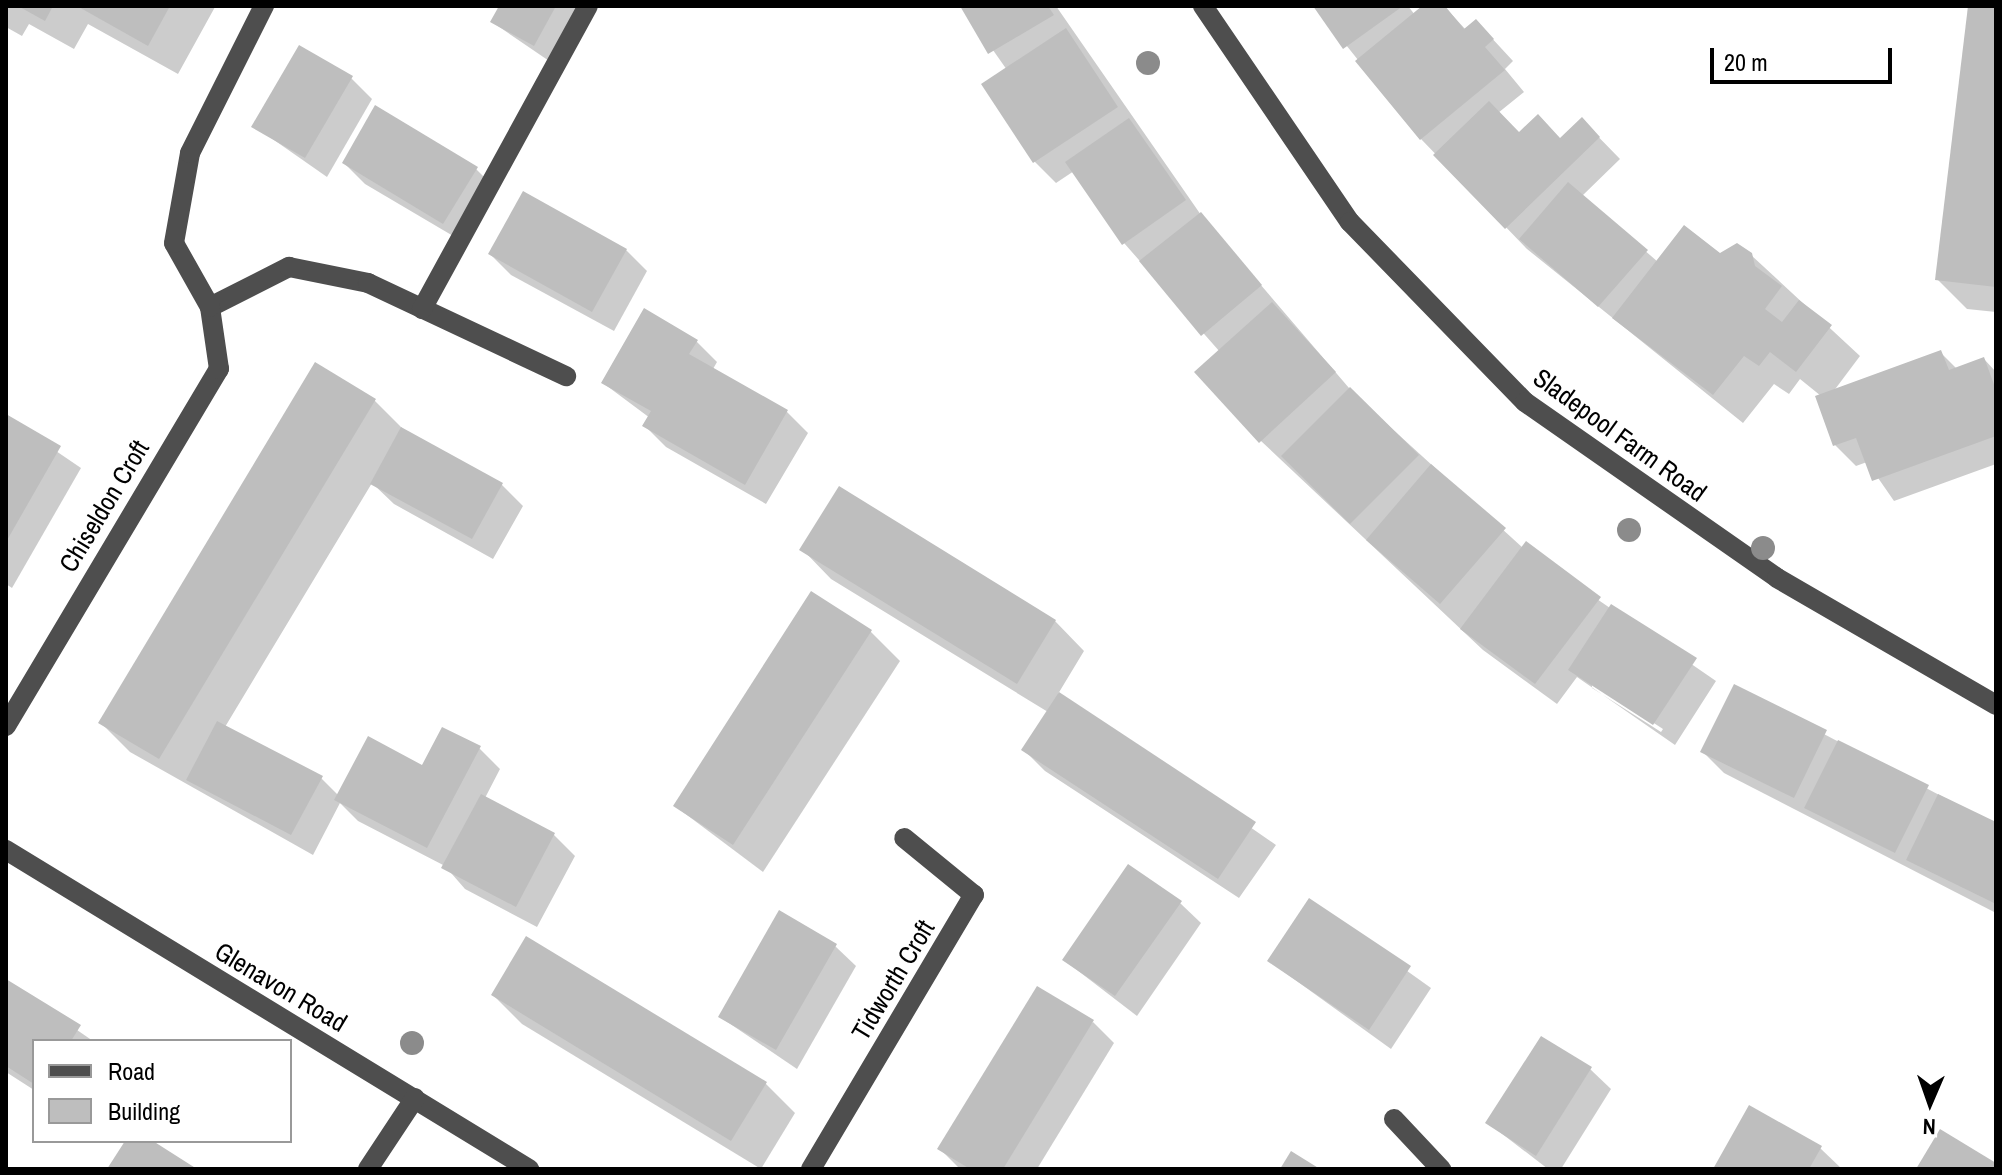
<!DOCTYPE html>
<style>
body{margin:0}
#map{position:relative;width:2002px;height:1175px;overflow:hidden;background:#fff;font-family:"Archivo Narrow",sans-serif}
div>[style]{position:absolute}
.shadow>*{inset:0;background:#0003}
.building>*{inset:0;background:#bebebe}
.minor>*{height:20px;margin:-10px;padding:0 10px;transform-origin:10px;border-radius:10px;background:#4e4e4e}
.trees>*{width:24px;height:24px;margin:-12px;border-radius:50%;background:#8b8b8b}
span{translate:-50% -50%;white-space:nowrap;text-align:center;line-height:1.15;-webkit-text-stroke:6px #fff;paint-order:stroke}
.street-label{font-size:26px;color:#000}
.frame{position:absolute;inset:0;border:8px solid #000;pointer-events:none}
.legend{position:absolute;left:32px;top:1039px;width:260px;height:104px;box-sizing:border-box;background:#fff;border:2px solid #999;margin:0;padding:10px 14px;list-style:none;font-size:24px;color:#000}
.legend li{display:flex;align-items:center;gap:16px;height:40px}
.legend b{width:40px;border:2px solid #999}
.north{position:absolute;left:1890px;top:1063px;width:80px;height:80px;-webkit-text-stroke:6px #fff;paint-order:stroke;rotate:182deg;font-size:22px;font-weight:700;line-height:32px;text-align:center;color:#000}
.north::after{content:'';display:block;margin:auto;width:28px;height:36px;background:#000;clip-path:polygon(50% 0,100% 100%,50% 72%,0 100%)}
.scale{position:absolute;left:1710px;top:48px;width:182px;height:36px;box-sizing:border-box;border:4px solid #000;border-top:0;padding-left:10px;font-size:24px;line-height:28px;white-space:nowrap;color:#000;-webkit-text-stroke:6px #fff;paint-order:stroke}
</style>
<div id="map">
<div class="shadow">
<i style="clip-path:polygon(6px 6px,214px 6px,215px 7px,178px 74px,88px 24px,74px 49px,29px 24px,22px 36px,6px 27px)"></i>
<i style="clip-path:polygon(501px 6px,588px 6px,555px 65px,492px 22px)"></i>
<i style="clip-path:polygon(evenodd,962px 6px,1056px 6px,1201px 215px,1355px 395px,1523px 548px,1716px 681px,1675px 745px,1577px 677px,1557px 704px,1483px 650px,1261px 441px,1220px 352px,1124px 243px,1074px 171px,1056px 183px,1035px 162px,1007px 70px,962px 6px,1592px 683px,1663px 729px,1661px 732px,1592px 688px,1592px 683px)"></i>
<i style="clip-path:polygon(1315px 6px,1408px 6px,1415px 15px,1444px 6px,1466px 30px,1476px 21px,1513px 61px,1505px 69px,1524px 92px,1498px 113px,1520px 134px,1561px 140px,1582px 120px,1620px 159px,1582px 196px,1658px 262px,1751px 255px,1860px 356px,1833px 392px,1941px 353px,1957px 369px,1984px 359px,1996px 372px,1996px 464px,1894px 501px,1867px 462px,1856px 466px,1835px 445px,1821px 396px,1800px 379px,1789px 394px,1774px 384px,1743px 423px,1527px 249px,1421px 139px)"></i>
<i style="clip-path:polygon(1970px 6px,1996px 6px,1996px 312px,1967px 309px,1937px 279px)"></i>
<i style="clip-path:polygon(351px 78px,372px 99px,327px 177px,254px 126px)"></i>
<i style="clip-path:polygon(344px 163px,476px 169px,497px 190px,465px 243px,365px 184px)"></i>
<i style="clip-path:polygon(626px 250px,647px 271px,614px 331px,511px 275px,490px 254px)"></i>
<i style="clip-path:polygon(696px 341px,717px 362px,713px 369px,787px 412px,808px 433px,766px 504px,666px 447px,645px 426px,650px 418px,603px 383px)"></i>
<i style="clip-path:polygon(374px 400px,404px 430px,502px 485px,523px 506px,493px 559px,394px 504px,372px 483px,225px 727px,321px 778px,339px 796px,479px 748px,500px 769px,485px 798px,554px 835px,575px 856px,537px 927px,465px 889px,445px 866px,358px 821px,340px 803px,313px 855px,130px 752px,100px 722px)"></i>
<i style="clip-path:polygon(6px 417px,81px 468px,12px 588px,6px 584px)"></i>
<i style="clip-path:polygon(802px 549px,1055px 621px,1084px 651px,1058px 694px,1276px 845px,1239px 898px,1045px 771px,1024px 750px,1048px 712px,831px 579px)"></i>
<i style="clip-path:polygon(870px 631px,900px 661px,763px 872px,675px 806px)"></i>
<i style="clip-path:polygon(1735px 687px,1996px 825px,1996px 913px,1724px 773px,1703px 752px)"></i>
<i style="clip-path:polygon(1309px 901px,1431px 988px,1391px 1049px,1269px 961px)"></i>
<i style="clip-path:polygon(1180px 903px,1201px 923px,1137px 1016px,1064px 960px)"></i>
<i style="clip-path:polygon(835px 946px,856px 966px,797px 1069px,720px 1017px)"></i>
<i style="clip-path:polygon(6px 981px,93px 1041px,34px 1041px,34px 1090px,6px 1072px)"></i>
<i style="clip-path:polygon(493px 995px,766px 1084px,795px 1113px,761px 1169px,522px 1024px)"></i>
<i style="clip-path:polygon(1093px 1022px,1114px 1043px,1037px 1169px,960px 1169px,940px 1149px)"></i>
<i style="clip-path:polygon(1590px 1069px,1611px 1089px,1561px 1169px,1548px 1169px,1488px 1123px)"></i>
<i style="clip-path:polygon(1820px 1148px,1842px 1169px,1715px 1169px)"></i>
</div>
<div class="building">
<i style="clip-path:polygon(18px 6px,53px 6px,45px 21px)"></i>
<i style="clip-path:polygon(77px 6px,170px 6px,148px 46px)"></i>
<i style="clip-path:polygon(499px 6px,556px 6px,534px 46px,490px 22px)"></i>
<i style="clip-path:polygon(960px 6px,1048px 6px,1054px 15px,988px 54px)"></i>
<i style="clip-path:polygon(1313px 6px,1403px 6px,1343px 49px)"></i>
<i style="clip-path:polygon(1422px 6px,1445px 6px,1464px 29px,1476px 19px,1494px 39px,1485px 47px,1505px 70px,1420px 140px,1355px 61px)"></i>
<i style="clip-path:polygon(1968px 6px,1996px 6px,1996px 287px,1935px 280px)"></i>
<i style="clip-path:polygon(1066px 28px,1118px 107px,1033px 163px,981px 84px)"></i>
<i style="clip-path:polygon(299px 45px,353px 76px,305px 158px,251px 127px)"></i>
<i style="clip-path:polygon(1489px 101px,1519px 132px,1538px 114px,1560px 138px,1582px 117px,1600px 137px,1505px 229px,1433px 155px)"></i>
<i style="clip-path:polygon(375px 105px,478px 167px,443px 224px,342px 163px)"></i>
<i style="clip-path:polygon(1129px 118px,1186px 200px,1122px 245px,1065px 162px)"></i>
<i style="clip-path:polygon(1568px 182px,1648px 250px,1598px 307px,1519px 239px)"></i>
<i style="clip-path:polygon(523px 191px,627px 249px,592px 312px,488px 254px)"></i>
<i style="clip-path:polygon(1201px 212px,1262px 285px,1201px 336px,1139px 261px)"></i>
<i style="clip-path:polygon(1684px 225px,1720px 253px,1737px 243px,1752px 253px,1755px 266px,1782px 286px,1765px 309px,1782px 322px,1799px 300px,1832px 325px,1796px 372px,1770px 352px,1759px 366px,1744px 356px,1713px 395px,1612px 318px)"></i>
<i style="clip-path:polygon(1272px 302px,1336px 372px,1259px 443px,1194px 372px)"></i>
<i style="clip-path:polygon(644px 308px,698px 340px,689px 354px,788px 410px,745px 485px,642px 426px,651px 411px,601px 383px)"></i>
<i style="clip-path:polygon(1941px 350px,1949px 370px,1984px 357px,1996px 390px,1996px 436px,1872px 481px,1856px 438px,1833px 446px,1815px 396px)"></i>
<i style="clip-path:polygon(315px 362px,376px 399px,159px 759px,98px 723px)"></i>
<i style="clip-path:polygon(1350px 387px,1419px 455px,1350px 524px,1281px 456px)"></i>
<i style="clip-path:polygon(6px 414px,61px 446px,6px 542px)"></i>
<i style="clip-path:polygon(401px 427px,503px 483px,472px 539px,370px 484px)"></i>
<i style="clip-path:polygon(1431px 464px,1506px 528px,1440px 604px,1366px 540px)"></i>
<i style="clip-path:polygon(839px 486px,1056px 620px,1017px 684px,799px 550px)"></i>
<i style="clip-path:polygon(1526px 541px,1601px 597px,1535px 684px,1460px 629px)"></i>
<i style="clip-path:polygon(811px 591px,872px 630px,733px 845px,673px 806px)"></i>
<i style="clip-path:polygon(1611px 604px,1697px 658px,1653px 725px,1568px 670px)"></i>
<i style="clip-path:polygon(1734px 684px,1827px 730px,1794px 798px,1700px 752px)"></i>
<i style="clip-path:polygon(1059px 692px,1256px 822px,1218px 879px,1021px 750px)"></i>
<i style="clip-path:polygon(217px 721px,323px 776px,291px 835px,186px 780px)"></i>
<i style="clip-path:polygon(442px 727px,481px 746px,427px 848px,334px 800px,368px 736px,422px 765px)"></i>
<i style="clip-path:polygon(1838px 740px,1929px 785px,1895px 853px,1804px 808px)"></i>
<i style="clip-path:polygon(481px 794px,555px 833px,516px 907px,441px 868px)"></i>
<i style="clip-path:polygon(1938px 794px,1996px 822px,1996px 904px,1906px 860px)"></i>
<i style="clip-path:polygon(1128px 864px,1182px 901px,1115px 996px,1062px 960px)"></i>
<i style="clip-path:polygon(1309px 898px,1411px 966px,1369px 1030px,1267px 961px)"></i>
<i style="clip-path:polygon(779px 910px,837px 944px,776px 1050px,718px 1017px)"></i>
<i style="clip-path:polygon(526px 936px,767px 1082px,731px 1141px,491px 995px)"></i>
<i style="clip-path:polygon(6px 979px,81px 1025px,71px 1041px,34px 1041px,34px 1084px,6px 1066px)"></i>
<i style="clip-path:polygon(1037px 986px,1094px 1020px,1003px 1169px,970px 1169px,937px 1149px)"></i>
<i style="clip-path:polygon(1541px 1036px,1592px 1067px,1536px 1156px,1485px 1123px)"></i>
<i style="clip-path:polygon(1749px 1105px,1822px 1146px,1809px 1169px,1713px 1169px)"></i>
<i style="clip-path:polygon(1940px 1129px,1996px 1163px,1996px 1169px,1916px 1169px)"></i>
<i style="clip-path:polygon(125px 1141px,153px 1141px,197px 1169px,107px 1169px)"></i>
<i style="clip-path:polygon(1291px 1151px,1320px 1169px,1280px 1169px)"></i>
</div>
<div class="minor">
<i style="left:1203px;top:6px;width:261px;rotate:55.8deg"></i>
<i style="left:1350px;top:222px;width:251px;rotate:45.8deg"></i>
<i style="left:1525px;top:402px;width:307px;rotate:34.9deg"></i>
<i style="left:1777px;top:578px;width:253px;rotate:30.1deg"></i>
<i style="left:210px;top:307px;width:89px;rotate:-26.9deg"></i>
<i style="left:289px;top:267px;width:81px;rotate:11.4deg"></i>
<i style="left:368px;top:283px;width:219px;rotate:25.2deg"></i>
<i style="left:422px;top:309px;width:345px;rotate:-61.3deg"></i>
<i style="left:6px;top:726px;width:416px;rotate:-59.2deg"></i>
<i style="left:219px;top:369px;width:63px;rotate:-98.3deg"></i>
<i style="left:210px;top:307px;width:73px;rotate:-119.4deg"></i>
<i style="left:174px;top:243px;width:91px;rotate:-79.9deg"></i>
<i style="left:190px;top:153px;width:165px;rotate:-63.3deg"></i>
<i style="left:6px;top:850px;width:613px;rotate:31.38deg"></i>
<i style="left:1394px;top:1119px;width:69px;rotate:46.8deg"></i>
<i style="left:368px;top:1169px;width:85px;rotate:-56.5deg"></i>
<i style="left:811px;top:1169px;width:319px;rotate:-59.3deg"></i>
<i style="left:974px;top:895px;width:90px;rotate:-140.8deg"></i>
</div>
<div class="trees">
<i style="left:1148px;top:63px"></i>
<i style="left:1629px;top:530px"></i>
<i style="left:1763px;top:548px"></i>
<i style="left:412px;top:1043px"></i>
</div>
<div class="street-label">
<span style="left:1620px;top:435px;rotate:36deg">Sladepool Farm Road</span>
<span style="left:104px;top:506px;rotate:-59deg">Chiseldon Croft</span>
<span style="left:893px;top:980px;rotate:-59deg">Tidworth Croft</span>
<span style="left:281px;top:987px;rotate:31deg">Glenavon Road</span>
</div>
<div class="frame"></div>
<ul class="legend">
<li><b style="height:10px;background:#4e4e4e"></b>Road</li>
<li><b style="height:22px;background:#bebebe"></b>Building</li>
</ul>
<div class="north">N</div>
<div class="scale">20 m</div>
</div>
